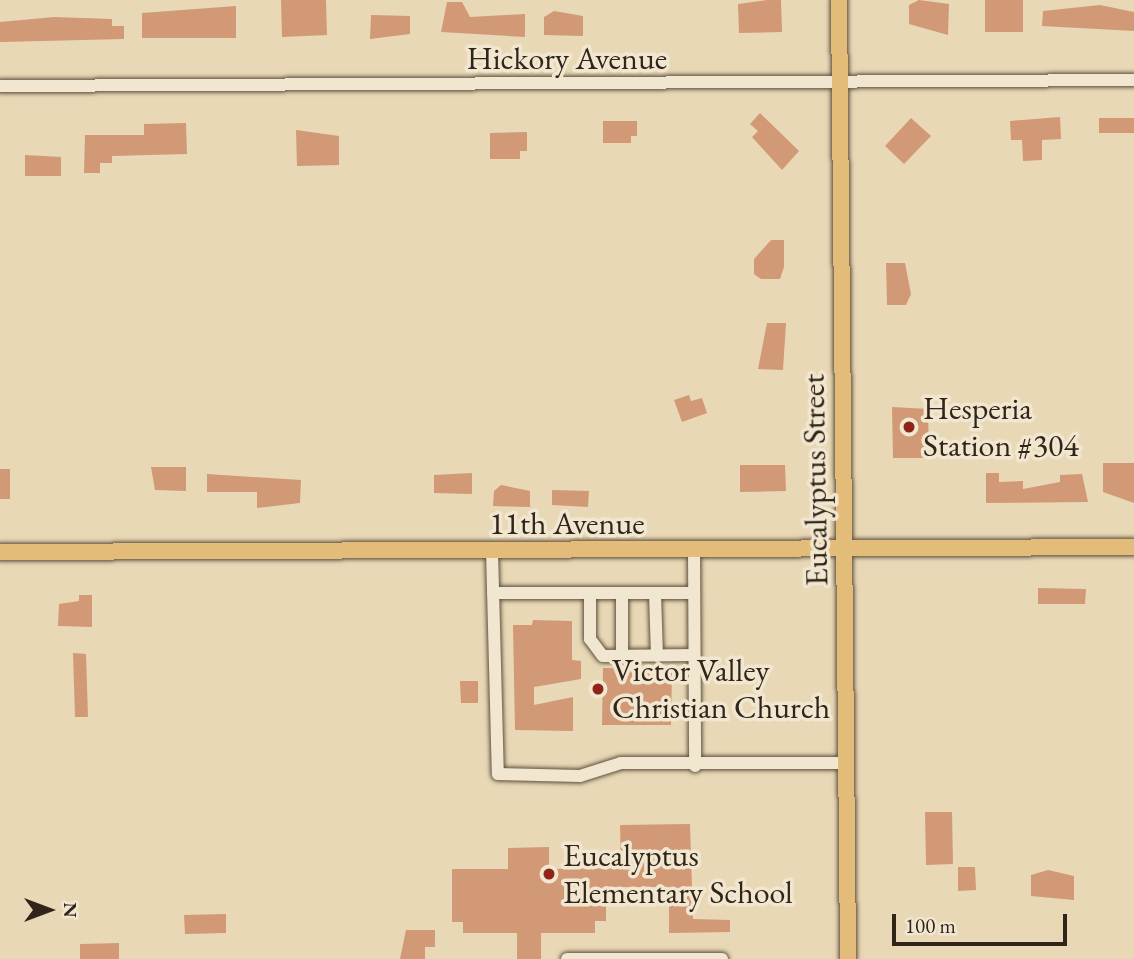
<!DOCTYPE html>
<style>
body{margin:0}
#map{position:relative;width:1134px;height:959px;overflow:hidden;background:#e9d8b5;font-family:"EB Garamond",serif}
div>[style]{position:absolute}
.building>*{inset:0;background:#d19975}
.roads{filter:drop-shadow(0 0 2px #5f5140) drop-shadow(0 0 2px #5f5140)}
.minor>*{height:12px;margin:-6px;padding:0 6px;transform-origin:6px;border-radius:6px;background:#f1e6cf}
.major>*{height:16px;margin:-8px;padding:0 8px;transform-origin:8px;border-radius:8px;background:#e4bc7a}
.dots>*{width:19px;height:19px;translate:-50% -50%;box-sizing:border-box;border:4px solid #f1e6cf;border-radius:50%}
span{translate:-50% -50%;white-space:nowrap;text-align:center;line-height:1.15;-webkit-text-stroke:7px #f1e6cf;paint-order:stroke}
.street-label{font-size:32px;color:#312419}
.poi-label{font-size:32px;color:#312419}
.left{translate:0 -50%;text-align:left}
.north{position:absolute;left:14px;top:875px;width:70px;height:70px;-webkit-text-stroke:5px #f1e6cf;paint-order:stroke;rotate:90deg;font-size:19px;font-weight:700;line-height:28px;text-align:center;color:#312419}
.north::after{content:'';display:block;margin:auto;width:24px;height:32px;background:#312419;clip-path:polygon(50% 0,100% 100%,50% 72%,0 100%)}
.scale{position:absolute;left:892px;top:914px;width:175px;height:32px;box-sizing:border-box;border:4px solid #312419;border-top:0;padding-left:9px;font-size:21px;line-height:24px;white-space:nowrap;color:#312419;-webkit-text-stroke:5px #f1e6cf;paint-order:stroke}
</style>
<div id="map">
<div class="building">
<i style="clip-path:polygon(281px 0,326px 0,327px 35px,282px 37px)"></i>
<i style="clip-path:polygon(767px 0,781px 0,782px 32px,739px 33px,738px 4px)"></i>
<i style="clip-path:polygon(919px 0,949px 4px,948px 35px,909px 24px,909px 5px)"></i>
<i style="clip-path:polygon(985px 0,1023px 0,1023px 32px,985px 32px)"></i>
<i style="clip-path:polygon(447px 2px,462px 2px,470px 17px,525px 14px,525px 37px,441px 32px)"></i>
<i style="clip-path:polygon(1100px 5px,1134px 12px,1134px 31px,1042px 26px,1043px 11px)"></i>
<i style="clip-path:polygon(236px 6px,236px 38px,142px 38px,142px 13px)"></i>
<i style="clip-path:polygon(554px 11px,583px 16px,583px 36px,544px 35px,544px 17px)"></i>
<i style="clip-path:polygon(371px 15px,410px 16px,410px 34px,370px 39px)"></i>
<i style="clip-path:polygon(54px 17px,112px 19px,112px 26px,124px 26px,124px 39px,0 42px,0 22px)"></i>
<i style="clip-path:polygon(760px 113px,799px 151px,782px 170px,752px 137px,758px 131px,750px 124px)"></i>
<i style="clip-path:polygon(1060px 117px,1061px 139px,1042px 140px,1042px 160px,1023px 161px,1022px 140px,1011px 140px,1010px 121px)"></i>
<i style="clip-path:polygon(911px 118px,931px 136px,904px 164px,885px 146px)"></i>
<i style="clip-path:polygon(1099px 118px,1134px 118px,1134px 133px,1099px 133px)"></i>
<i style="clip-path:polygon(603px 121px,637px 121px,637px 136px,631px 136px,631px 143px,603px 143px)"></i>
<i style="clip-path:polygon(186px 123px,187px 154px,112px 156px,112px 163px,100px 163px,100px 173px,84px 173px,85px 135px,144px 135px,144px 124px)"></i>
<i style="clip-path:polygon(296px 130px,339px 136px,339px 165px,297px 166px)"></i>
<i style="clip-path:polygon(527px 132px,527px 151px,520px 151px,520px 159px,490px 159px,490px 133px)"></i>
<i style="clip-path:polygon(25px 155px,61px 157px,61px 176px,25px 176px)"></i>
<i style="clip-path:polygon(771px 240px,784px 240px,784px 267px,780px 279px,761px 279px,754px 274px,754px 259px)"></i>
<i style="clip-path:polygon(886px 263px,905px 263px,911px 294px,906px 305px,887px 305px)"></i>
<i style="clip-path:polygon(767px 323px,786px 323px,783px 370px,758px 369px)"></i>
<i style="clip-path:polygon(689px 395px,691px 401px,702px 398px,707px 413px,682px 422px,674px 400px)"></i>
<i style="clip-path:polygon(892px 407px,928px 409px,929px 458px,893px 458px)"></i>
<i style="clip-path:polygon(1103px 463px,1134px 463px,1134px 503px,1103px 492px)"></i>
<i style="clip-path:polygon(740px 465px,785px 465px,786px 491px,740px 492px)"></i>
<i style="clip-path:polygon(151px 467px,186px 467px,186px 491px,155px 490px)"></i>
<i style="clip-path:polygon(0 469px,10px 469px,10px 499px,0 499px)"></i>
<i style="clip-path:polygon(472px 473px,472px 494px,434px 493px,434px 475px)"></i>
<i style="clip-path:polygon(986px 473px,999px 473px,999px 482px,1023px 481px,1023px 489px,1060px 482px,1060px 475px,1082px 474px,1088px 502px,986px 503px)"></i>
<i style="clip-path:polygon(207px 474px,301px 480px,300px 503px,257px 508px,257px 492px,207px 492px)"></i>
<i style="clip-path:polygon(501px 485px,530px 491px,530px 507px,493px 506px,494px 491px)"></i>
<i style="clip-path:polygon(552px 490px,589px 491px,588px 507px,552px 505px)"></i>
<i style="clip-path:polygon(1038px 588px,1086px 589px,1085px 604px,1038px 604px)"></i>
<i style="clip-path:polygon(79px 595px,92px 595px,92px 627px,58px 626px,59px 604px,79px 601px)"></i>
<i style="clip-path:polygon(533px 620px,572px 621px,572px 660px,581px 661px,581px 679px,534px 687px,534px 705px,573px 697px,573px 731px,515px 730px,513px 625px,532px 625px)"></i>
<i style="clip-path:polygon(73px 653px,86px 654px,88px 717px,75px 717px)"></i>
<i style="clip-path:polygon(603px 668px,672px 669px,671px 725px,602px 725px)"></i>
<i style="clip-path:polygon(460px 681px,478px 681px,478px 703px,461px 703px)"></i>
<i style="clip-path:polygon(925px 812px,952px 812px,953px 864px,926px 865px)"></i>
<i style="clip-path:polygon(690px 824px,693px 919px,730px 920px,730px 932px,669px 933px,669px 887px,606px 887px,606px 921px,595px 921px,595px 933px,541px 933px,541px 959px,517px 959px,517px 933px,463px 933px,463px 922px,452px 922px,452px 869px,508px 869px,508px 848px,549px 847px,549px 869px,621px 868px,620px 825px)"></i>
<i style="clip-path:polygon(958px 867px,975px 867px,976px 890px,958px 891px)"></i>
<i style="clip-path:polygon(1048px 870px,1074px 876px,1074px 900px,1031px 896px,1031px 875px)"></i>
<i style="clip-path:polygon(226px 914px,226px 933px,185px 934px,184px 915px)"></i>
<i style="clip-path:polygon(406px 930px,435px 930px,435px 947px,425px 947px,425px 959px,400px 959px)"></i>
<i style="clip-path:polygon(119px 943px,119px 959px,80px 959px,80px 944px)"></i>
</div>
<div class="roads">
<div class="minor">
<i style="left:0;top:86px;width:1134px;rotate:-0.3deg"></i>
<i style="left:694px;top:550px;width:216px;rotate:89.7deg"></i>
<i style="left:492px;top:551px;width:223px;rotate:88.5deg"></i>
<i style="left:498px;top:774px;width:82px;rotate:1.4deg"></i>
<i style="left:580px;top:776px;width:43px;rotate:-17.6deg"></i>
<i style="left:621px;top:763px;width:225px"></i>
<i style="left:493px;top:593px;width:201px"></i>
<i style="left:590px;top:593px;width:46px;rotate:90deg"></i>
<i style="left:590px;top:639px;width:21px;rotate:53deg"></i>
<i style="left:603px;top:656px;width:91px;rotate:-0.6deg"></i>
<i style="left:655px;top:593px;width:63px;rotate:88.2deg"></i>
<i style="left:622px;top:656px;width:63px;rotate:-90deg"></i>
<i style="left:567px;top:959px;width:155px"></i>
</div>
<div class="major">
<i style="left:839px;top:0;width:959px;rotate:89.46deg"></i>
<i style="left:0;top:552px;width:1134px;rotate:-0.25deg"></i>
</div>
</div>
<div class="dots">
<i style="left:909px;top:427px;background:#8f2418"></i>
<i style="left:598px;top:689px;background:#8f2418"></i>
<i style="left:549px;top:874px;background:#8f2418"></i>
</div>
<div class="street-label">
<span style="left:567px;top:58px">Hickory Avenue</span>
<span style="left:815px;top:480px;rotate:-91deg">Eucalyptus Street</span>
<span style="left:567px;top:523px">11th Avenue</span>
</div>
<div class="poi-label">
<span class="left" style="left:923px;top:427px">Hesperia<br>Station #304</span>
<span class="left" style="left:612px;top:689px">Victor Valley<br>Christian Church</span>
<span class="left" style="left:563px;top:874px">Eucalyptus<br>Elementary School</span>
</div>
<div class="north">N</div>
<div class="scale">100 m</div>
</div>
